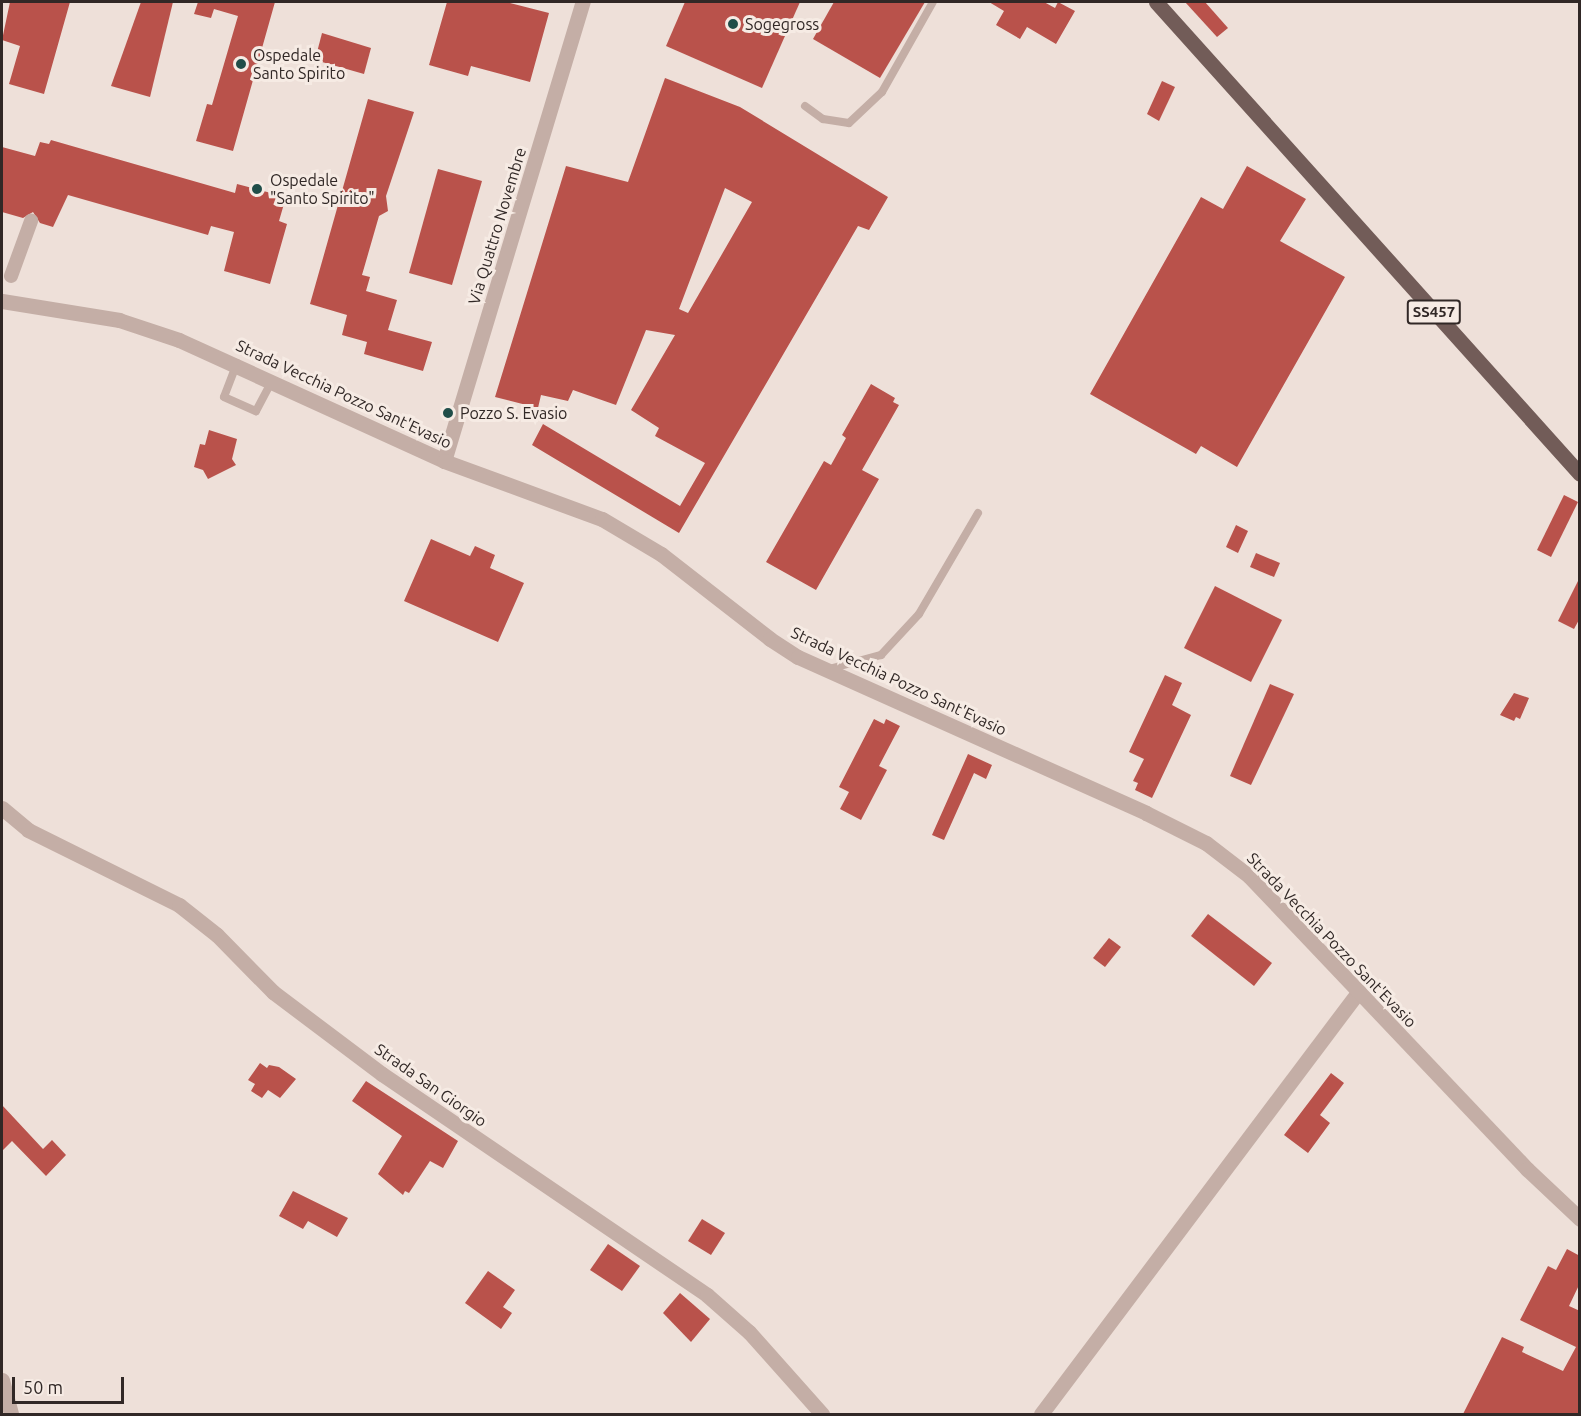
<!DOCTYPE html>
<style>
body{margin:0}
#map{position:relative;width:1581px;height:1416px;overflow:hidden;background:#eee0d9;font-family:Ubuntu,sans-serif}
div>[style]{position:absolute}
.building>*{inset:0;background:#b9524b}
.service>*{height:8px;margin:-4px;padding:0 4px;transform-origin:4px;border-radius:4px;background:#c4aea6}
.pedestrian>*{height:14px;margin:-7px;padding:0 7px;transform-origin:7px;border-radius:7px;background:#c4aea6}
.minor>*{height:15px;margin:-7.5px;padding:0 7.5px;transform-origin:7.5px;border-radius:7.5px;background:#c4aea6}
.tertiary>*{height:15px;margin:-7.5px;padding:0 7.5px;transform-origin:7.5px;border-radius:7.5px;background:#c4aea6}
.primary>*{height:15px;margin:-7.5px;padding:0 7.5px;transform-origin:7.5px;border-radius:7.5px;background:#725c58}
.dots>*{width:16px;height:16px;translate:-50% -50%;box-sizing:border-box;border:3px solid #f6ebe4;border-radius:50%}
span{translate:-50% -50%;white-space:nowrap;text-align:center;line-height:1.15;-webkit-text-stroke:6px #f6ebe4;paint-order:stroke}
.shield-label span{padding:2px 4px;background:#f6ebe4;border:2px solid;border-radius:4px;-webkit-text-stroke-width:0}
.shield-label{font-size:15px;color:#312826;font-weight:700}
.poi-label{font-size:16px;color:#312826}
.left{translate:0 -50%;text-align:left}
.street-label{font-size:16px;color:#312826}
.frame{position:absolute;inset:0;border:3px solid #312826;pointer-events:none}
.scale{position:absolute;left:12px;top:1377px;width:112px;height:27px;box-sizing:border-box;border:3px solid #312826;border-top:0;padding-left:8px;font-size:18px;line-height:21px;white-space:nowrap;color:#312826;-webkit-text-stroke:4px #f6ebe4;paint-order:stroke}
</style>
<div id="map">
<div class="building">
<i style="clip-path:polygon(10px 2px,70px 2px,44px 94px,9px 84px,20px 46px,2px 40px)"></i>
<i style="clip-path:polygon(141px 2px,173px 2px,150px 97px,111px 86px)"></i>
<i style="clip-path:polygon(198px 2px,275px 2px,233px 151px,196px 141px,207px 104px,212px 105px,238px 16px,214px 9px,211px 18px,194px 14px)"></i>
<i style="clip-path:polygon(447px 2px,506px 2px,549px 13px,530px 82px,471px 66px,468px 76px,429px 65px)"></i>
<i style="clip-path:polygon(685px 2px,800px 2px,762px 88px,666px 46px)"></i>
<i style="clip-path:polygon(834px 2px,925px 2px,880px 78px,813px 39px)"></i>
<i style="clip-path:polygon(989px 2px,1044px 2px,1055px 8px,1058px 2px,1075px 11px,1056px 44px,1027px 27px,1020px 39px,996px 25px,1004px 11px)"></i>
<i style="clip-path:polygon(1185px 2px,1205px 2px,1228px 28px,1217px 37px)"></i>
<i style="clip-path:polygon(322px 33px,371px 48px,364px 74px,315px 60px)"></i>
<i style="clip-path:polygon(evenodd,665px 78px,740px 107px,888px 197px,869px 230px,858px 226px,679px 533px,532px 445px,543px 424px,680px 506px,705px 463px,655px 436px,659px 428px,631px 410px,675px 335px,646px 330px,616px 405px,573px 390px,568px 401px,541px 395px,538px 408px,495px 397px,566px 166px,628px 182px,665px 78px,725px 188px,752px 202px,688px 313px,679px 309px,725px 188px)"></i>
<i style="clip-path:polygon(1162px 81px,1175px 87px,1159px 121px,1147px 114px)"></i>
<i style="clip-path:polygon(368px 99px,414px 112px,386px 196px,388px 211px,379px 216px,362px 275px,370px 277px,366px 291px,397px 300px,388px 330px,432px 342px,423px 371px,364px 354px,367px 342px,342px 335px,347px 315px,310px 304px)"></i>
<i style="clip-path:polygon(51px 140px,235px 193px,237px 184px,286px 197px,279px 221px,287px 224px,270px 284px,224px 271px,234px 232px,211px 226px,208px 235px,68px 195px,53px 227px,40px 223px,33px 212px,23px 218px,2px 212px,2px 147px,35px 156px,40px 142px,49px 144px)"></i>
<i style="clip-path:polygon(1247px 166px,1306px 199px,1280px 241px,1345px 277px,1237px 467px,1201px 446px,1196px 454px,1090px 394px,1201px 197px,1223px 209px)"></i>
<i style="clip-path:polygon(438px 169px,482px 181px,452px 285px,409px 273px)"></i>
<i style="clip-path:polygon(871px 384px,895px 398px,893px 402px,899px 405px,862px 470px,879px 479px,816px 590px,766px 562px,824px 461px,831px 465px,846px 438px,842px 435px)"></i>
<i style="clip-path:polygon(209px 430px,237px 439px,232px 459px,236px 465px,208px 479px,203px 470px,194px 467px,200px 444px,205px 445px)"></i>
<i style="clip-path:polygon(1564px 495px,1578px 502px,1551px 557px,1537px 550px)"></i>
<i style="clip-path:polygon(1236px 525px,1248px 531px,1238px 553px,1226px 547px)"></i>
<i style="clip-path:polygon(431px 539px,470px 556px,475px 546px,495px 555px,490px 568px,524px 583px,498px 642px,404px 601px)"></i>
<i style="clip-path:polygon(1256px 553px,1280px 563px,1274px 577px,1250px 567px)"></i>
<i style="clip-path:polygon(1580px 577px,1580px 618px,1574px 629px,1558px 621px)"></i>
<i style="clip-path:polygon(1215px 586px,1282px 620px,1251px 682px,1184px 648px)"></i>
<i style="clip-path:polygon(1165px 675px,1182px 683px,1172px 705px,1191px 715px,1152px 798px,1135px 790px,1138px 783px,1133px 781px,1144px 759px,1129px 752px)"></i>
<i style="clip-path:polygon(1270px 684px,1294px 694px,1251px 785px,1230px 776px)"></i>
<i style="clip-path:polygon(1514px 693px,1529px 698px,1520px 719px,1516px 717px,1514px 721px,1500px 715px)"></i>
<i style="clip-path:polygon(874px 719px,884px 724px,886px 719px,900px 726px,879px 766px,887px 770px,861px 820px,840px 809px,849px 792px,839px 787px)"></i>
<i style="clip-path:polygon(968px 754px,992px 765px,986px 779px,974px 773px,944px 840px,932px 835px)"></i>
<i style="clip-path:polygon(1208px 914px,1272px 963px,1254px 986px,1191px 936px)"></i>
<i style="clip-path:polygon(1109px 938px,1121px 947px,1105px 967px,1093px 958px)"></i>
<i style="clip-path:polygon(260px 1063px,267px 1068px,269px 1065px,279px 1067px,296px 1079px,280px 1098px,268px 1090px,262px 1098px,251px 1091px,255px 1084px,248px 1080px)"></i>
<i style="clip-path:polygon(1331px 1073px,1344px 1083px,1320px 1115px,1330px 1123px,1308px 1153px,1284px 1135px)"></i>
<i style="clip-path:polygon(366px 1081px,458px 1141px,443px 1168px,430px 1161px,409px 1193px,405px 1191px,403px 1195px,378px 1174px,402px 1136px,352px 1101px)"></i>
<i style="clip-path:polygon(2px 1105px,43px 1149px,52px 1140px,66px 1155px,46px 1176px,12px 1141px,2px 1151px)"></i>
<i style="clip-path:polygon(293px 1191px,348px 1218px,337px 1237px,308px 1221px,303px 1229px,279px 1216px)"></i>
<i style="clip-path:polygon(702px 1219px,725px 1233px,711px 1255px,688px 1241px)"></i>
<i style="clip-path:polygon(608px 1244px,640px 1266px,622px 1291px,590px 1270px)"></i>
<i style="clip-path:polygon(1567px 1249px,1580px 1256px,1580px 1283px,1569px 1306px,1580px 1311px,1580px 1414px,1463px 1414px,1502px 1337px,1524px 1347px,1522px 1352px,1563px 1371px,1576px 1347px,1520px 1320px,1548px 1266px,1556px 1270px)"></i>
<i style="clip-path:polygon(488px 1271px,515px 1290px,503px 1307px,512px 1313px,501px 1329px,465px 1303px)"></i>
<i style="clip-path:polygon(680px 1293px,710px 1319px,691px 1342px,663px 1313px)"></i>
</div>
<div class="service">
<i style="left:805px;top:106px;width:22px;rotate:36deg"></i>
<i style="left:823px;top:119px;width:26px;rotate:9deg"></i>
<i style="left:849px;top:123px;width:45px;rotate:-43.2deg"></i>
<i style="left:882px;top:92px;width:103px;rotate:-60.5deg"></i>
<i style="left:237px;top:363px;width:36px;rotate:111deg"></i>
<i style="left:224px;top:397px;width:35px;rotate:24deg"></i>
<i style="left:256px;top:411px;width:34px;rotate:-62deg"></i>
<i style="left:829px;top:669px;width:54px;rotate:-15.1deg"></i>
<i style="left:881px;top:655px;width:56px;rotate:-47.2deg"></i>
<i style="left:919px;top:614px;width:117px;rotate:-59.7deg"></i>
</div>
<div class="pedestrian">
<i style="left:11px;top:276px;width:59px;rotate:-70deg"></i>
</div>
<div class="minor">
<i style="left:444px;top:461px;width:480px;rotate:-73.2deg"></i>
<i style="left:2px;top:808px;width:34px;rotate:40deg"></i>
<i style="left:28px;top:830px;width:169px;rotate:26.4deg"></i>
<i style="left:179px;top:905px;width:48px;rotate:38.3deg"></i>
<i style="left:217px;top:935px;width:80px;rotate:45.5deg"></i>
<i style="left:273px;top:992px;width:136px;rotate:37deg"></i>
<i style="left:382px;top:1074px;width:393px;rotate:34.2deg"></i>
<i style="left:707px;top:1295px;width:56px;rotate:41.4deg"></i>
<i style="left:749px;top:1332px;width:110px;rotate:48.3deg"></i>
<i style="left:2px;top:1380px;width:35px;rotate:75deg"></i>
<i style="left:1041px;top:1414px;width:529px;rotate:-53.07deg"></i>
</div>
<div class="tertiary">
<i style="left:2px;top:301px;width:119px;rotate:9.2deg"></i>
<i style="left:119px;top:320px;width:63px;rotate:18.4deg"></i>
<i style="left:179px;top:340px;width:291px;rotate:24.5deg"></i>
<i style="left:444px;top:461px;width:168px;rotate:20.2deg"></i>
<i style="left:602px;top:519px;width:69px;rotate:30.7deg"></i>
<i style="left:661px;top:554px;width:138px;rotate:37.9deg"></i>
<i style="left:770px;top:639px;width:33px;rotate:33deg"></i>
<i style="left:798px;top:657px;width:381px;rotate:24.1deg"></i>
<i style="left:1146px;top:813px;width:67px;rotate:26.6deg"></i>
<i style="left:1206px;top:843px;width:54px;rotate:37.5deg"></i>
<i style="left:1249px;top:876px;width:404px;rotate:46.5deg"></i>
<i style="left:1527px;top:1169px;width:73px;rotate:43.3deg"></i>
</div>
<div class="primary">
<i style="left:1156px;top:2px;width:634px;rotate:48.07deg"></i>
</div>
<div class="dots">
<i style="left:733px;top:24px;background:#204e49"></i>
<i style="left:241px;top:64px;background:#204e49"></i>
<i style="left:257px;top:189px;background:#204e49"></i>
<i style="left:448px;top:413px;background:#204e49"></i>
</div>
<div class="shield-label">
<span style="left:1434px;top:312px">SS457</span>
</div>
<div class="poi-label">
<span class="left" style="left:745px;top:24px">Sogegross</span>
<span class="left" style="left:253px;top:64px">Ospedale<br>Santo Spirito</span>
<span class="left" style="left:270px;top:189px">Ospedale<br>"Santo Spirito"</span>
<span class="left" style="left:460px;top:413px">Pozzo S. Evasio</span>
</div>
<div class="street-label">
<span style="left:497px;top:226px;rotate:-73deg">Via Quattro Novembre</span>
<span style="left:344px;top:394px;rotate:25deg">Strada Vecchia Pozzo Sant'Evasio</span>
<span style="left:899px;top:681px;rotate:25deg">Strada Vecchia Pozzo Sant'Evasio</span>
<span style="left:1332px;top:940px;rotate:46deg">Strada Vecchia Pozzo Sant'Evasio</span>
<span style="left:431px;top:1085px;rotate:35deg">Strada San Giorgio</span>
</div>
<div class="frame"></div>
<div class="scale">50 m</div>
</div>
